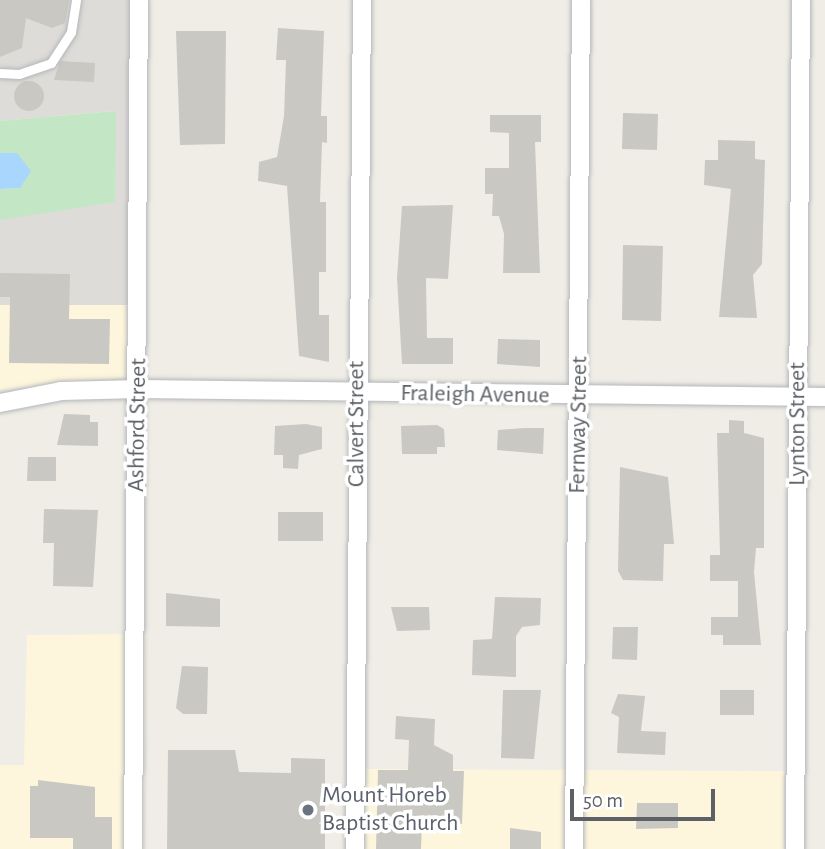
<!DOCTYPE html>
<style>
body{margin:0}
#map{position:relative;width:825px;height:849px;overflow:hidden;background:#efede6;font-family:"Alegreya Sans",sans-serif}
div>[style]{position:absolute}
.commercial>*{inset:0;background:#fdf6dd}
.industrial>*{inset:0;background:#dedcd8}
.green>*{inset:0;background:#c3e6c4}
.water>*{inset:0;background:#a8d6fd}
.building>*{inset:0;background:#cac8c3}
.round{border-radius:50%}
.roads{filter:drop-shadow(0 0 2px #b3b6ba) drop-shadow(0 0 2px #b3b6ba)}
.lane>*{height:9px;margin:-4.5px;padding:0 4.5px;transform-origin:4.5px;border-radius:4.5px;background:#fff}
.street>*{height:18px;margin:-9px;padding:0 9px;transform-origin:9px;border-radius:9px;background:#fff}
.dots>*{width:19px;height:19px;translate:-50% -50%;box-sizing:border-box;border:4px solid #fff;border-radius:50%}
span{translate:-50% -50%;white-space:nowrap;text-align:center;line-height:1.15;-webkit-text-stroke:7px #fff;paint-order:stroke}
.street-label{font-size:24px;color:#5d6166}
.worship-label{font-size:24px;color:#5b616d}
.left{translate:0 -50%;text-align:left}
.scale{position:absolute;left:570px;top:789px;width:145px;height:32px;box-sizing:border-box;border:4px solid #5d6166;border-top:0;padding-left:9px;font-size:21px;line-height:24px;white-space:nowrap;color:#5d6166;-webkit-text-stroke:5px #fff;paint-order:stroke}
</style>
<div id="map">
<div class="commercial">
<i style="clip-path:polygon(0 305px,133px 305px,130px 377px,0 390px)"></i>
<i style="clip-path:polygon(146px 634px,144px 849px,0 849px,0 765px,24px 765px,27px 635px)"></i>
<i style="clip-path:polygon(366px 769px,784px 771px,784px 849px,365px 849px)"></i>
</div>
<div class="industrial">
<i style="clip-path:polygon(0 0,136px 0,133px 305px,0 305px,0 220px,115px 111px,0 121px)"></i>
</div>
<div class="green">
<i style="clip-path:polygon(116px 111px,115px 202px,0 220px,0 189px,20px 188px,17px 153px,0 153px,0 121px)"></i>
</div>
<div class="water">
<i style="clip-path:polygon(0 153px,17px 153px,31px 171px,20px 188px,0 189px)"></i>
</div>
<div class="building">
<i style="clip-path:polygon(0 0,69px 0,65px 23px,52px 28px,26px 18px,22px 48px,0 57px)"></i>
<i style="clip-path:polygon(278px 28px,324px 31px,321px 116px,327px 116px,327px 143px,322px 142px,320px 202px,326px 202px,326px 272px,319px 272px,319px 315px,329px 315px,329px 362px,299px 356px,287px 186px,258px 181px,259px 162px,277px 157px,284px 116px,286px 60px,276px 60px)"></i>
<i style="clip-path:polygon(176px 31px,226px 31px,225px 144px,180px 145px)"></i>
<i style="clip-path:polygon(60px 61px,95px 63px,94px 82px,54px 80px)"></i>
<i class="round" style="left:14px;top:81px;width:30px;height:30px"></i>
<i style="clip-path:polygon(623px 113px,658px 114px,657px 150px,622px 149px)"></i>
<i style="clip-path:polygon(490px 115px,541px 115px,541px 142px,535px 142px,540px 273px,503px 273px,504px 234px,499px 216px,492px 216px,493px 194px,485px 194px,485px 168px,509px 168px,509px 133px,490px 132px)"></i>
<i style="clip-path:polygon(718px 140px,755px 141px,755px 159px,765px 160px,762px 264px,753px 275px,757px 318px,719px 317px,731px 189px,704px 185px,705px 160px,718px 160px)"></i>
<i style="clip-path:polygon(453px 205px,448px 279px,426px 278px,427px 338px,453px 338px,453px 364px,402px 364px,397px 278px,402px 206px)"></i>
<i style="clip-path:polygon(623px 245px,663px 246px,661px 321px,622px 320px)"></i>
<i style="clip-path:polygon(0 273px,70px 274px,69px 319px,110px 319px,109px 364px,9px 363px,10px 297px,0 297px)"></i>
<i style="clip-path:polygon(498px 339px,540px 340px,540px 367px,497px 364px)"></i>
<i style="clip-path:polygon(64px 414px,90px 415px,90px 422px,98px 422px,98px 446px,57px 445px)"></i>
<i style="clip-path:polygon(729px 420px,744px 421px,744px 433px,764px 438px,764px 548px,756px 548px,754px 572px,761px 645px,723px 645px,723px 635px,711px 635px,711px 617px,738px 617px,738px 581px,710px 581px,710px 555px,720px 555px,717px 433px,729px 433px)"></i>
<i style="clip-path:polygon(306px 424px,322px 427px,322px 449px,299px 455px,298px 469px,283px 468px,283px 455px,274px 455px,275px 426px)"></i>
<i style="clip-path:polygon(437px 425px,444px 429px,445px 447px,437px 447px,437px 454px,402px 454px,401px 426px)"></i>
<i style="clip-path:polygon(525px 428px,544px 428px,543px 454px,497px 450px,498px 430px)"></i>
<i style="clip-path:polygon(28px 457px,56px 457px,56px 481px,27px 481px)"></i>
<i style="clip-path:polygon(620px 467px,668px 477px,674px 544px,664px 544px,663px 581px,623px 580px,618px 571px)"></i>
<i style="clip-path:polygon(44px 509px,98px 510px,93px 587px,53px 586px,54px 543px,43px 543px)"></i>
<i style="clip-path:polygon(278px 512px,323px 512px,323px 541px,278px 541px)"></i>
<i style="clip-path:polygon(166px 593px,220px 599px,220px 627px,166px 626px)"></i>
<i style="clip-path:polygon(495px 597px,541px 598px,540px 625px,522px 627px,516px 636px,516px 677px,472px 675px,473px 640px,492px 639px)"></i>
<i style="clip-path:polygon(391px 607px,429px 607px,430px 630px,397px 631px)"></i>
<i style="clip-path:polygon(613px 627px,638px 627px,637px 660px,612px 659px)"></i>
<i style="clip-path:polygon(182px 666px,208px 667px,207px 714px,183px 714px,176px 708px)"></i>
<i style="clip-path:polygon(503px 690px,541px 690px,534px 759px,501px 758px)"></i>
<i style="clip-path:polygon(720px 690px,754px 690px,754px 715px,720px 715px)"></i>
<i style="clip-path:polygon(618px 694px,645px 696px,641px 731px,666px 732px,665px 755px,617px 753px,619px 717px,611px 713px)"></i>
<i style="clip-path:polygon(396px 716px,435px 719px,434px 745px,453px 755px,453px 771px,464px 771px,462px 824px,422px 823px,421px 849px,376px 849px,378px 770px,408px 770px,409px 740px,395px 739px)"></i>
<i style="clip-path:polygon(168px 750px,235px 750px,239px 772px,291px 773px,291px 758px,325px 759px,325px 849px,167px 849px)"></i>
<i style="clip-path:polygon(38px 780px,95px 787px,95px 817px,112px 817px,112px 849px,73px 849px,73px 838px,30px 838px,30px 786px,38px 786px)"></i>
<i style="clip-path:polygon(637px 803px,678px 803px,678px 828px,636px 829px)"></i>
<i style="clip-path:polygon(510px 828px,541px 832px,541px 849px,510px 849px)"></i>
</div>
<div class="roads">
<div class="lane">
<i style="left:0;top:73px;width:19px;rotate:3deg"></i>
<i style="left:19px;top:74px;width:34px;rotate:-19deg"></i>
<i style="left:51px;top:63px;width:37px;rotate:-57deg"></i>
<i style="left:71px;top:32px;width:32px;rotate:-81deg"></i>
</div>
<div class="street">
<i style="left:0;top:403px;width:62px;rotate:-11.1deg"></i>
<i style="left:61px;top:391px;width:78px;rotate:-1.5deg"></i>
<i style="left:139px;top:389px;width:686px;rotate:0.67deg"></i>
<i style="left:133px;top:849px;width:849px;rotate:-89.6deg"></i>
<i style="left:355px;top:849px;width:849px;rotate:-89.53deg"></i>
<i style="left:574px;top:849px;width:849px;rotate:-89.53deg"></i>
<i style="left:795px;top:849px;width:849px;rotate:-89.6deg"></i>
</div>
</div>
<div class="dots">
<i style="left:308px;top:810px;background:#6b7280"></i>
</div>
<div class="street-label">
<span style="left:475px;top:395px;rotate:1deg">Fraleigh Avenue</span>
<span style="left:357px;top:424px;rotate:-90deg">Calvert Street</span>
<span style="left:798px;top:424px;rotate:-90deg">Lynton Street</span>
<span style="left:138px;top:425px;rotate:-89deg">Ashford Street</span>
<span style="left:579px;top:425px;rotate:-89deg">Fernway Street</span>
</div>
<div class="worship-label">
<span class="left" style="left:322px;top:810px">Mount Horeb<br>Baptist Church</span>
</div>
<div class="scale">50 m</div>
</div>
